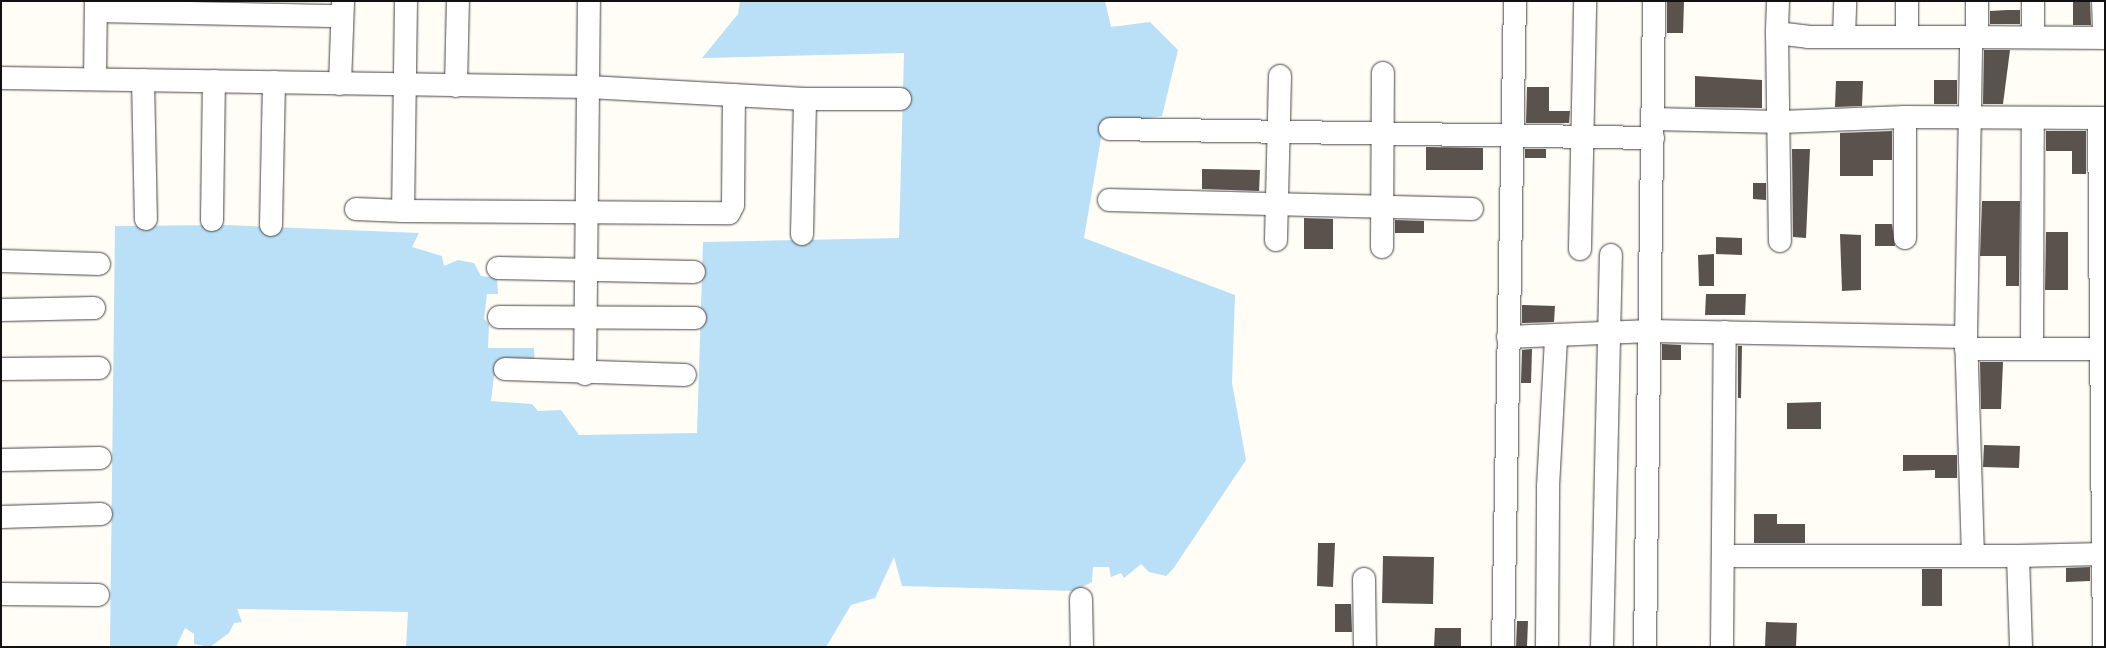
<!DOCTYPE html>
<style>
body{margin:0}
#map{position:relative;width:2106px;height:648px;overflow:hidden;background:#fffdf5;font-family:"Source Serif 4",serif}
div>[style]{position:absolute}
.water>*{inset:0;background:#b9e0f7}
.building>*{inset:0;background:#5a524d}
.roads{filter:drop-shadow(0 0 1px #444) drop-shadow(0 0 1px #444)}
.minor>*{height:22px;margin:-11px;padding:0 11px;transform-origin:11px;border-radius:11px;background:#fff}
span{translate:-50% -50%;white-space:nowrap;text-align:center;line-height:1.15;-webkit-text-stroke:5px #fff;paint-order:stroke}
.frame{position:absolute;inset:0;border:2px solid #111;pointer-events:none}
</style>
<div id="map">
<div class="water">
<i style="clip-path:polygon(740px 1px,1105px 1px,1111px 27px,1150px 22px,1178px 50px,1162px 116px,1103px 126px,1084px 238px,1235px 295px,1232px 383px,1246px 460px,1173px 569px,1166px 576px,1149px 572px,1141px 564px,1124px 578px,1121px 573px,1111px 577px,1109px 567px,1093px 567px,1092px 582px,1074px 591px,902px 586px,894px 557px,875px 598px,851px 605px,826px 647px,406px 647px,408px 612px,237px 609px,242px 622px,234px 623px,229px 633px,210px 647px,194px 644px,194px 634px,185px 628px,176px 647px,110px 647px,115px 226px,224px 225px,419px 233px,412px 247px,442px 256px,444px 266px,458px 260px,474px 263px,481px 276px,497px 278px,498px 294px,487px 294px,484px 319px,489px 324px,488px 348px,534px 348px,535px 375px,494px 376px,491px 401px,532px 404px,538px 411px,561px 410px,579px 435px,697px 433px,703px 242px,899px 238px,904px 53px,702px 58px,738px 14px)"></i>
</div>
<div class="building">
<i style="clip-path:polygon(1667px 1px,1684px 1px,1683px 33px,1667px 33px)"></i>
<i style="clip-path:polygon(2073px 1px,2090px 1px,2091px 25px,2073px 25px)"></i>
<i style="clip-path:polygon(2007px 10px,2020px 10px,2020px 24px,1990px 24px,1990px 11px)"></i>
<i style="clip-path:polygon(1984px 50px,2010px 50px,2003px 104px,1983px 104px)"></i>
<i style="clip-path:polygon(1695px 76px,1762px 80px,1762px 108px,1695px 107px)"></i>
<i style="clip-path:polygon(1934px 80px,1957px 80px,1957px 104px,1934px 104px)"></i>
<i style="clip-path:polygon(1836px 81px,1863px 81px,1862px 106px,1835px 107px)"></i>
<i style="clip-path:polygon(1527px 87px,1549px 87px,1549px 111px,1570px 111px,1569px 123px,1526px 123px)"></i>
<i style="clip-path:polygon(1892px 131px,1892px 160px,1873px 160px,1873px 176px,1840px 176px,1840px 133px)"></i>
<i style="clip-path:polygon(2046px 131px,2086px 131px,2086px 174px,2072px 174px,2072px 151px,2046px 151px)"></i>
<i style="clip-path:polygon(1426px 147px,1483px 148px,1483px 170px,1426px 170px)"></i>
<i style="clip-path:polygon(1525px 149px,1546px 149px,1546px 158px,1525px 158px)"></i>
<i style="clip-path:polygon(1792px 149px,1810px 149px,1806px 238px,1793px 237px)"></i>
<i style="clip-path:polygon(1202px 169px,1260px 170px,1259px 191px,1202px 189px)"></i>
<i style="clip-path:polygon(1753px 183px,1766px 183px,1766px 200px,1753px 199px)"></i>
<i style="clip-path:polygon(1982px 201px,2020px 201px,2019px 286px,2006px 286px,2006px 256px,1980px 256px)"></i>
<i style="clip-path:polygon(1304px 218px,1333px 219px,1333px 249px,1304px 249px)"></i>
<i style="clip-path:polygon(1395px 220px,1424px 221px,1424px 233px,1395px 233px)"></i>
<i style="clip-path:polygon(1875px 224px,1892px 224px,1895px 246px,1875px 246px)"></i>
<i style="clip-path:polygon(2046px 232px,2068px 232px,2068px 290px,2045px 290px)"></i>
<i style="clip-path:polygon(1840px 234px,1861px 235px,1861px 290px,1842px 291px)"></i>
<i style="clip-path:polygon(1716px 237px,1742px 238px,1742px 255px,1716px 254px)"></i>
<i style="clip-path:polygon(1714px 254px,1714px 286px,1699px 286px,1698px 255px)"></i>
<i style="clip-path:polygon(1706px 294px,1746px 294px,1745px 315px,1705px 315px)"></i>
<i style="clip-path:polygon(1522px 305px,1555px 306px,1554px 322px,1522px 323px)"></i>
<i style="clip-path:polygon(1662px 344px,1681px 345px,1681px 360px,1662px 360px)"></i>
<i style="clip-path:polygon(1738px 346px,1742px 346px,1741px 398px,1738px 398px)"></i>
<i style="clip-path:polygon(1532px 349px,1531px 383px,1521px 383px,1522px 350px)"></i>
<i style="clip-path:polygon(1980px 362px,2003px 362px,2001px 409px,1981px 409px)"></i>
<i style="clip-path:polygon(1821px 402px,1821px 429px,1787px 429px,1787px 403px)"></i>
<i style="clip-path:polygon(1984px 445px,2020px 446px,2019px 468px,1983px 467px)"></i>
<i style="clip-path:polygon(1903px 455px,1957px 455px,1957px 478px,1935px 478px,1935px 470px,1903px 471px)"></i>
<i style="clip-path:polygon(1754px 514px,1777px 514px,1777px 524px,1805px 524px,1805px 543px,1754px 543px)"></i>
<i style="clip-path:polygon(1318px 543px,1335px 543px,1333px 587px,1317px 586px)"></i>
<i style="clip-path:polygon(1383px 556px,1434px 557px,1433px 604px,1382px 603px)"></i>
<i style="clip-path:polygon(2090px 567px,2090px 581px,2066px 582px,2066px 568px)"></i>
<i style="clip-path:polygon(1922px 569px,1942px 569px,1942px 606px,1922px 606px)"></i>
<i style="clip-path:polygon(1335px 604px,1351px 604px,1352px 632px,1335px 632px)"></i>
<i style="clip-path:polygon(1517px 621px,1528px 621px,1527px 647px,1516px 647px)"></i>
<i style="clip-path:polygon(1766px 622px,1797px 623px,1796px 647px,1765px 647px)"></i>
<i style="clip-path:polygon(1435px 628px,1461px 628px,1461px 647px,1434px 647px)"></i>
</div>
<div class="roads">
<div class="minor">
<i style="left:406px;top:1px;width:210px;rotate:90.8deg"></i>
<i style="left:403px;top:211px;width:326px;rotate:0.4deg"></i>
<i style="left:729px;top:213px;width:9px;rotate:-63deg"></i>
<i style="left:733px;top:205px;width:110px;rotate:-89.5deg"></i>
<i style="left:1778px;top:1px;width:32px;rotate:92deg"></i>
<i style="left:1777px;top:33px;width:31px;rotate:7deg"></i>
<i style="left:1808px;top:37px;width:163px"></i>
<i style="left:2033px;top:1px;width:36px;rotate:90deg"></i>
<i style="left:2103px;top:1px;width:37px;rotate:88deg"></i>
<i style="left:96px;top:11px;width:246px;rotate:1.2deg"></i>
<i style="left:1777px;top:33px;width:208px;rotate:89.2deg"></i>
<i style="left:1844px;top:37px;width:36px;rotate:-88deg"></i>
<i style="left:1907px;top:37px;width:36px;rotate:-90deg"></i>
<i style="left:1977px;top:37px;width:36px;rotate:-90deg"></i>
<i style="left:1px;top:78px;width:588px;rotate:0.88deg"></i>
<i style="left:589px;top:87px;width:216px;rotate:3.2deg"></i>
<i style="left:805px;top:99px;width:95px"></i>
<i style="left:95px;top:79px;width:78px;rotate:-89.3deg"></i>
<i style="left:143px;top:80px;width:139px;rotate:88.8deg"></i>
<i style="left:340px;top:84px;width:82px;rotate:-87.9deg"></i>
<i style="left:456px;top:86px;width:85px;rotate:-88.7deg"></i>
<i style="left:1905px;top:117px;width:121px;rotate:90deg"></i>
<i style="left:2099px;top:118px;width:529px;rotate:89.46deg"></i>
<i style="left:1653px;top:119px;width:128px;rotate:1.3deg"></i>
<i style="left:1781px;top:122px;width:124px;rotate:-2.3deg"></i>
<i style="left:1905px;top:117px;width:200px;rotate:0.3deg"></i>
<i style="left:1110px;top:129px;width:543px;rotate:0.95deg"></i>
<i style="left:1109px;top:200px;width:363px;rotate:1.4deg"></i>
<i style="left:356px;top:209px;width:47px;rotate:2.4deg"></i>
<i style="left:212px;top:220px;width:139px;rotate:-89.2deg"></i>
<i style="left:271px;top:225px;width:143px;rotate:-88.8deg"></i>
<i style="left:802px;top:234px;width:135px;rotate:-88.7deg"></i>
<i style="left:1276px;top:240px;width:164px;rotate:-88.6deg"></i>
<i style="left:1382px;top:247px;width:174px;rotate:-89.7deg"></i>
<i style="left:1580px;top:249px;width:248px;rotate:-88.8deg"></i>
<i style="left:1px;top:261px;width:98px;rotate:1.8deg"></i>
<i style="left:498px;top:268px;width:196px;rotate:1.2deg"></i>
<i style="left:1px;top:310px;width:93px;rotate:-1.2deg"></i>
<i style="left:499px;top:317px;width:196px;rotate:0.3deg"></i>
<i style="left:1508px;top:337px;width:142px;rotate:-2.4deg"></i>
<i style="left:1650px;top:331px;width:316px;rotate:1.1deg"></i>
<i style="left:1966px;top:349px;width:139px"></i>
<i style="left:2032px;top:349px;width:231px;rotate:-89.8deg"></i>
<i style="left:1px;top:369px;width:98px;rotate:-0.6deg"></i>
<i style="left:505px;top:369px;width:180px;rotate:1.9deg"></i>
<i style="left:585px;top:374px;width:373px;rotate:-89.4deg"></i>
<i style="left:1px;top:460px;width:99px;rotate:-1.2deg"></i>
<i style="left:1px;top:517px;width:100px;rotate:-1.7deg"></i>
<i style="left:1723px;top:556px;width:250px"></i>
<i style="left:2018px;top:556px;width:84px;rotate:-1.4deg"></i>
<i style="left:1364px;top:579px;width:68px;rotate:89.2deg"></i>
<i style="left:1px;top:594px;width:97px;rotate:0.6deg"></i>
<i style="left:1081px;top:599px;width:48px;rotate:88.8deg"></i>
<i style="left:1503px;top:647px;width:646px;rotate:-88.94deg"></i>
<i style="left:1547px;top:647px;width:160px;rotate:-89.6deg"></i>
<i style="left:1548px;top:487px;width:149px;rotate:-86.9deg"></i>
<i style="left:1602px;top:647px;width:392px;rotate:-88.7deg"></i>
<i style="left:1645px;top:647px;width:646px;rotate:-89.2deg"></i>
<i style="left:1722px;top:647px;width:315px;rotate:-89.5deg"></i>
<i style="left:2021px;top:647px;width:91px;rotate:-91.9deg"></i>
<i style="left:2018px;top:556px;width:45px;rotate:180deg"></i>
<i style="left:1973px;top:556px;width:219px;rotate:-91.8deg"></i>
<i style="left:1966px;top:337px;width:300px;rotate:-89deg"></i>
<i style="left:1971px;top:37px;width:134px;rotate:0.4deg"></i>
</div>
</div>
<div class="frame"></div>
</div>
